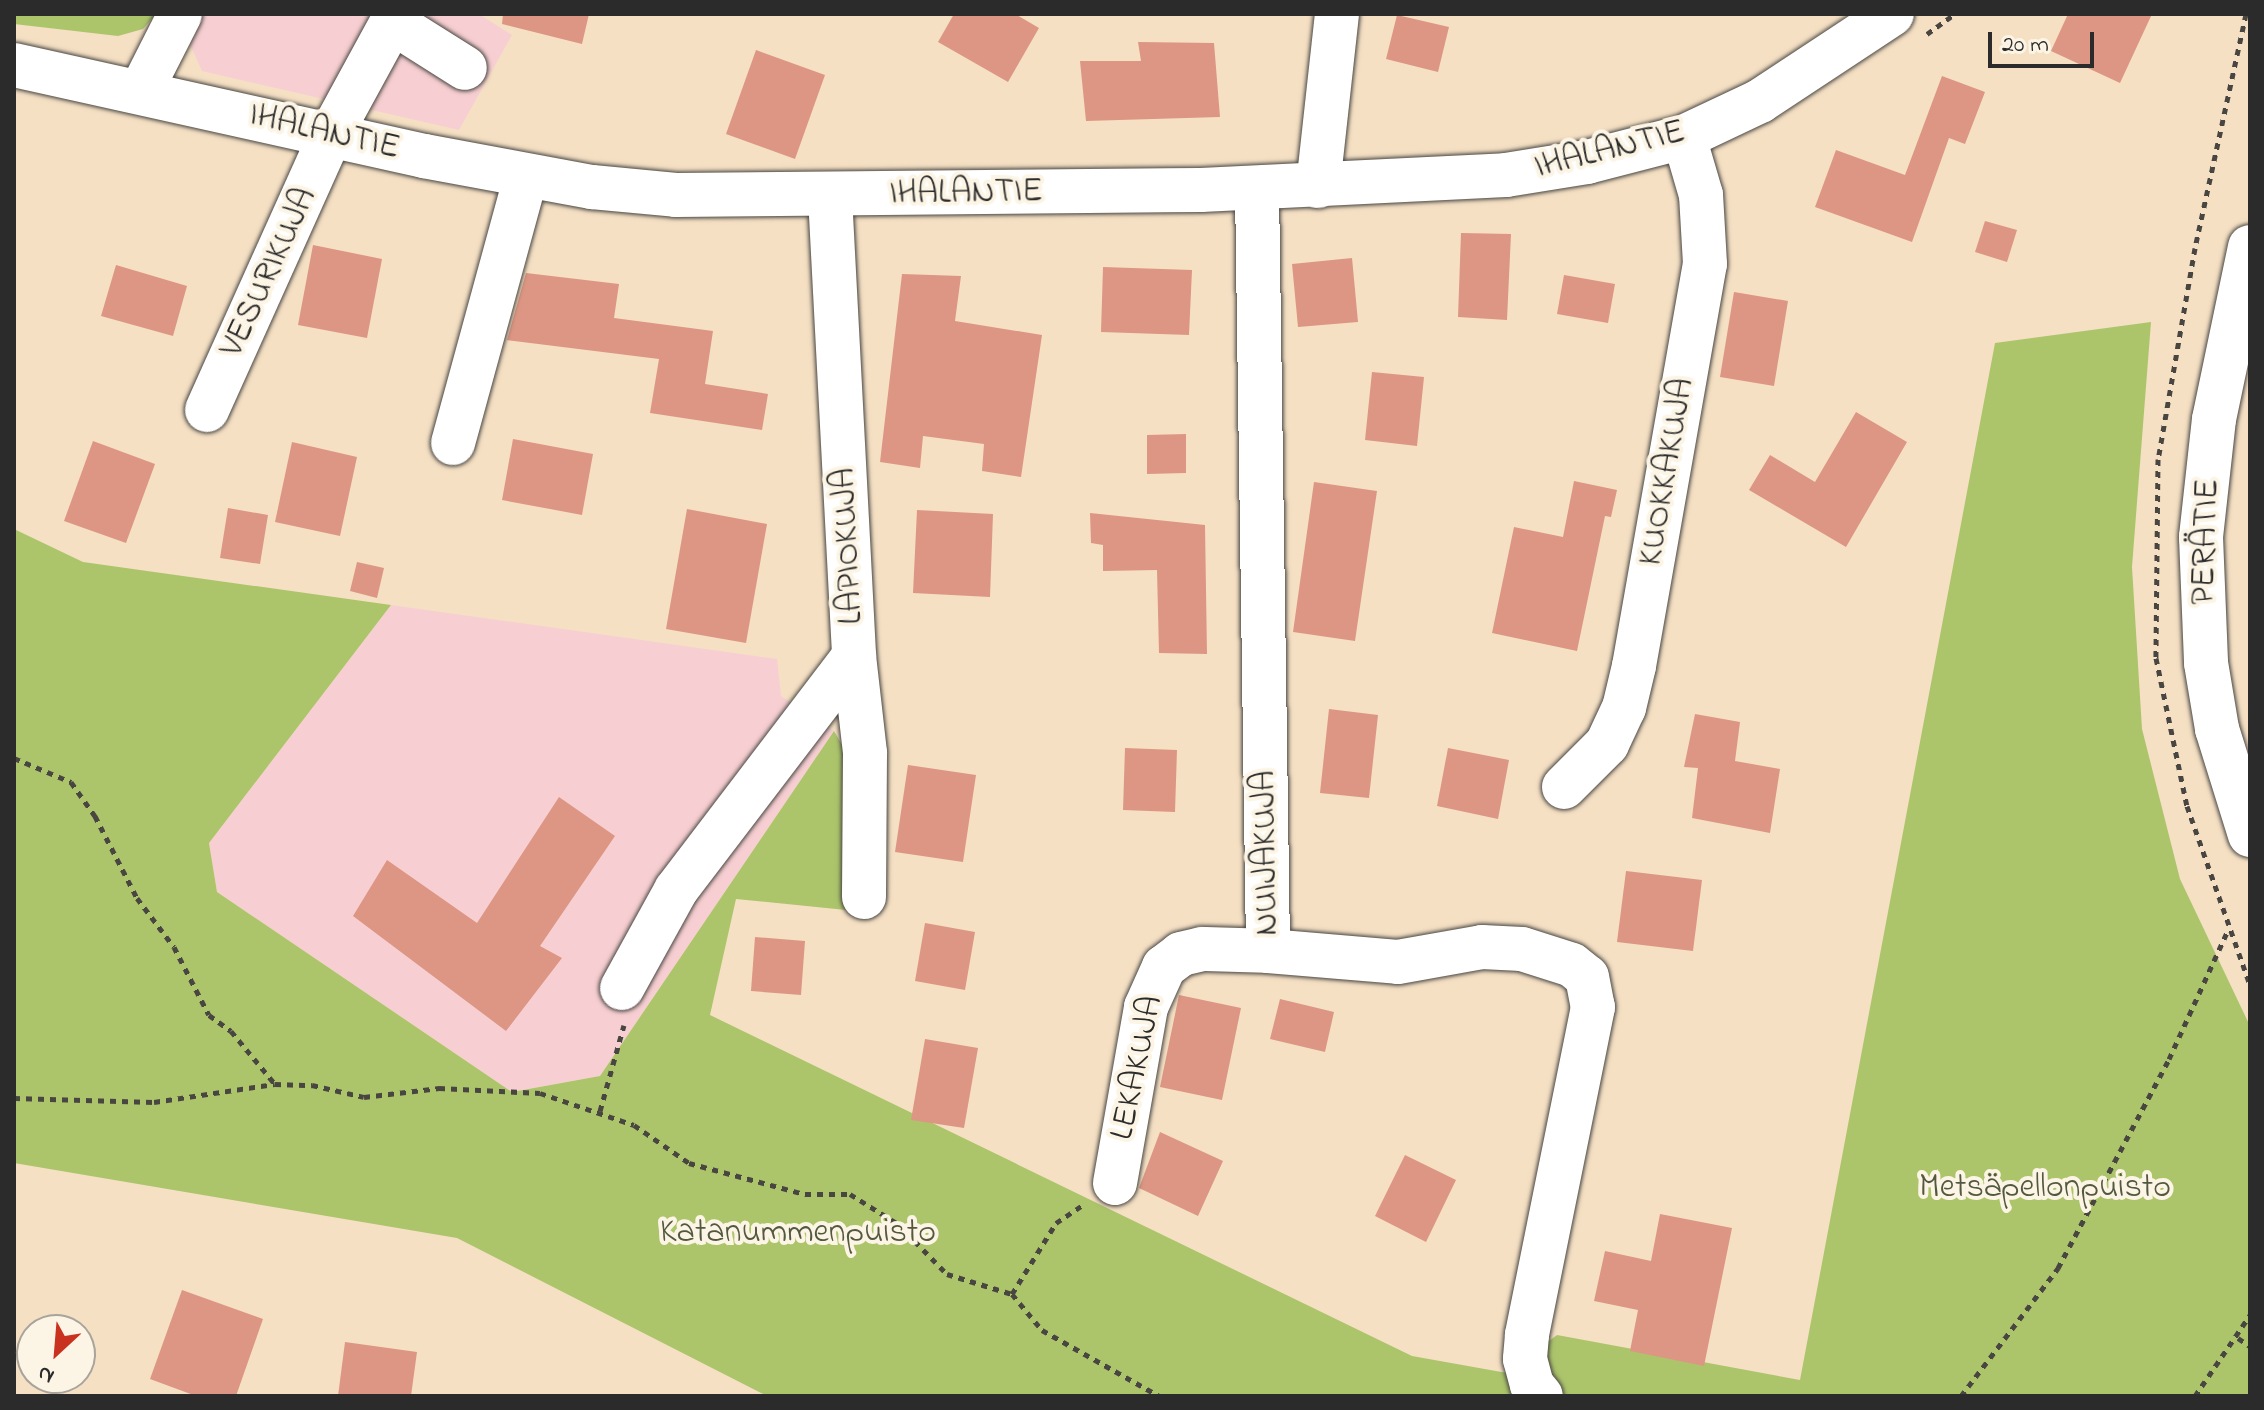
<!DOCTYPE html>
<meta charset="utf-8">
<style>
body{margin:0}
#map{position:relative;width:2264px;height:1410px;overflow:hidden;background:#f5e0c4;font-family:"Indie Flower",sans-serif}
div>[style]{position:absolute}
.built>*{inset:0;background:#f7cfd2}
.green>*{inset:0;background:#acc56b}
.building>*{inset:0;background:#dd9683}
.path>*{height:5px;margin-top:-2.5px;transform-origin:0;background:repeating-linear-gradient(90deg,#494642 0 6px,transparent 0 12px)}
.roads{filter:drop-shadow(0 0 2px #494642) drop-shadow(0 0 2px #494642)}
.minor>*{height:44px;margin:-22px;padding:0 22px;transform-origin:22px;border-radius:22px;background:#fff}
span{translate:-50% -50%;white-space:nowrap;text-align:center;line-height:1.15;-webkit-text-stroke:8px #fcf5e5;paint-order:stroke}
.street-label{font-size:34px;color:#2b2b2b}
.park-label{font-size:34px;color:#52593e}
.frame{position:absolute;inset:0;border:16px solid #2b2b2b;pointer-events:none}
.north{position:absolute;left:16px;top:1314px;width:80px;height:80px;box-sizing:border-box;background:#fcf5e5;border:2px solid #a8a49b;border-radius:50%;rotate:206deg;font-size:22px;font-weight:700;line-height:32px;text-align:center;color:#2b2b2b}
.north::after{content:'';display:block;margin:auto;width:28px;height:36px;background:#c8321e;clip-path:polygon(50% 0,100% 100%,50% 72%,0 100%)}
.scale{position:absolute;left:1988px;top:32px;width:106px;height:36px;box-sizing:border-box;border:4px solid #2b2b2b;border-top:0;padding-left:10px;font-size:24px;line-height:28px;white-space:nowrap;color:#2b2b2b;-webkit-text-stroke:6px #fcf5e5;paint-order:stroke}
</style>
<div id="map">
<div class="built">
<i style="clip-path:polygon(203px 14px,479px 14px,512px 35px,459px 130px,202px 71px,189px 42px)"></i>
<i style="clip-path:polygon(391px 605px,777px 659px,781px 696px,834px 731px,600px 1076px,512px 1092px,217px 892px,209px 843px)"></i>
</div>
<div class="green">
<i style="clip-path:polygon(14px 14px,156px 14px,143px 29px,118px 36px,14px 24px)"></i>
<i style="clip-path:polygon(2151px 322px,2132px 567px,2142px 729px,2180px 879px,2250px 1026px,2250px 1396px,767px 1396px,457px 1238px,14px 1163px,14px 529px,83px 562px,391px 605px,209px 843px,217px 892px,512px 1092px,600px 1076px,834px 731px,845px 750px,846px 910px,736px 899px,710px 1015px,1412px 1356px,1507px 1373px,1557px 1335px,1800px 1380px,1995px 343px)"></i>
</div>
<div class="building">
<i style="clip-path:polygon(503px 14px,589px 14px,582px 44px,502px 24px)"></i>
<i style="clip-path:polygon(954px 14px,1015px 14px,1039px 28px,1008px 82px,938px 42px)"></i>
<i style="clip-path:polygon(2068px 14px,2152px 14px,2120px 83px,2051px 51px)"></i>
<i style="clip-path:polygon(1397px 15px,1449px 27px,1438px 72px,1386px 59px)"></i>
<i style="clip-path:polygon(1138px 42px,1214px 43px,1220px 117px,1086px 121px,1080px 61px,1141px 61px)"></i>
<i style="clip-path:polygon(756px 50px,825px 75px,795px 159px,726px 134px)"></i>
<i style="clip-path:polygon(1942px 76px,1985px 92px,1965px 144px,1949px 138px,1912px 242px,1815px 207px,1836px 150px,1905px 175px)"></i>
<i style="clip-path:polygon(1985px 221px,2017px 230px,2007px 262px,1975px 252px)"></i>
<i style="clip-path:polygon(1461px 233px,1511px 234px,1507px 320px,1458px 317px)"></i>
<i style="clip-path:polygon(313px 245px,382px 259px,367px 338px,298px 325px)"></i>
<i style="clip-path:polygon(1352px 258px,1358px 322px,1298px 327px,1292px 264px)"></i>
<i style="clip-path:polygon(116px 265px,187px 286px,173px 336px,101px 316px)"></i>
<i style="clip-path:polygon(1103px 267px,1192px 270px,1189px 335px,1101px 332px)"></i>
<i style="clip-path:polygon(526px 273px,619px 284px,614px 318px,713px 331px,705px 384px,768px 394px,762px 430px,650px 413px,659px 359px,507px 340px)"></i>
<i style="clip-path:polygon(902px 274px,961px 276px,955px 321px,1042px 335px,1021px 477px,982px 471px,984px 444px,923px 436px,920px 468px,880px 462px)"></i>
<i style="clip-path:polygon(1564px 275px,1615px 284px,1608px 323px,1557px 314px)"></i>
<i style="clip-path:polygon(1734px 292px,1788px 301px,1774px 386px,1720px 377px)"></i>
<i style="clip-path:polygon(1372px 372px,1424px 377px,1417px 446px,1365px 440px)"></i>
<i style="clip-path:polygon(1856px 412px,1907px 442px,1846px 547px,1749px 490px,1770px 455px,1815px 482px)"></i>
<i style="clip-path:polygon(1186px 434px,1186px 473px,1147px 474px,1147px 435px)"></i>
<i style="clip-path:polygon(513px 439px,593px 454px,582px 515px,502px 500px)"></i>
<i style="clip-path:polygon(93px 441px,155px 464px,126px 543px,64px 521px)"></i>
<i style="clip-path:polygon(292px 442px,357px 457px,340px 536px,275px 522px)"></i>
<i style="clip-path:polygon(1574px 481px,1617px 490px,1611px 517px,1605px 516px,1577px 651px,1492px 633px,1514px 527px,1563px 537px)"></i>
<i style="clip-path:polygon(1314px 482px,1377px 491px,1355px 641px,1293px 632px)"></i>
<i style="clip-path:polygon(228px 508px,268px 515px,260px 564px,220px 558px)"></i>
<i style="clip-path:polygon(687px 509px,767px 524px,746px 643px,666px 629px)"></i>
<i style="clip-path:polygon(917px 510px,993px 514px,990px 597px,913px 593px)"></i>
<i style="clip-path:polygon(1090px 513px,1205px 525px,1207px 654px,1159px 653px,1157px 570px,1103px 571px,1103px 545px,1091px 543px)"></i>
<i style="clip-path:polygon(357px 562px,384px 568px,377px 598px,350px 591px)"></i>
<i style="clip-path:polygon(1329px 709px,1378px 715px,1369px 798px,1320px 793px)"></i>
<i style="clip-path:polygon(1695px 714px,1740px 722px,1735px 761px,1780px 769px,1770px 833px,1692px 818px,1698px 768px,1684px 767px)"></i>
<i style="clip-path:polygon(1125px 748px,1177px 750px,1175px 812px,1123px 810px)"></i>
<i style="clip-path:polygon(1448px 748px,1509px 760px,1498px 819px,1437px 806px)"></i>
<i style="clip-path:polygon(908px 765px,976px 775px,963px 862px,895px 852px)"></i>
<i style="clip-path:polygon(559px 797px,615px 836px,540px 946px,562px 958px,506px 1031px,353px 916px,387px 860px,477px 923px)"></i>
<i style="clip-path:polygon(1626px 871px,1702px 880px,1693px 951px,1617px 942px)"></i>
<i style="clip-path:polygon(925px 923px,975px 932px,965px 990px,915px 981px)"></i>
<i style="clip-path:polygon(755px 937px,805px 941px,801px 995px,751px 991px)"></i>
<i style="clip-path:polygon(1179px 995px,1241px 1008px,1222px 1100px,1160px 1087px)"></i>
<i style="clip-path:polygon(1280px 999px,1334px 1012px,1325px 1052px,1270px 1039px)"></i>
<i style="clip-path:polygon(925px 1039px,978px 1048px,964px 1128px,911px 1120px)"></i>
<i style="clip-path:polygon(1160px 1132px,1223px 1161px,1198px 1216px,1139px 1188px)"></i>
<i style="clip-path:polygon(1405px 1155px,1456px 1180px,1426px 1242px,1375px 1216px)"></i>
<i style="clip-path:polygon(1660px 1214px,1732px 1228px,1704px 1366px,1630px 1351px,1638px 1310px,1594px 1301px,1605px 1251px,1651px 1261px)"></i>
<i style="clip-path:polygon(182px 1290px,263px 1319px,236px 1396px,196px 1396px,150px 1379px)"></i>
<i style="clip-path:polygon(345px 1342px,417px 1352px,411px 1396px,338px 1396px)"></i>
</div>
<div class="path">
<i style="left:2246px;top:14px;width:239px;rotate:102.3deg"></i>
<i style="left:2195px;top:248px;width:214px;rotate:99.9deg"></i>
<i style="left:2158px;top:459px;width:199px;rotate:90.6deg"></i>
<i style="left:2156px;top:658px;width:151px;rotate:78.2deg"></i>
<i style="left:2187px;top:806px;width:190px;rotate:70.6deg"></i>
<i style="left:1927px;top:34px;width:34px;rotate:-36deg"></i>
<i style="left:14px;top:758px;width:62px;rotate:22.8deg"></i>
<i style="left:71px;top:782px;width:42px;rotate:54.8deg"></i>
<i style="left:95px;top:816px;width:92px;rotate:62.9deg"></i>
<i style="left:137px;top:898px;width:61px;rotate:52.9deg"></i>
<i style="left:174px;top:947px;width:76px;rotate:62.8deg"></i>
<i style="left:209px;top:1015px;width:27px;rotate:36deg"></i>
<i style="left:231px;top:1031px;width:69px;rotate:50.3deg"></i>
<i style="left:14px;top:1098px;width:140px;rotate:1.6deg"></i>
<i style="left:154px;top:1102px;width:122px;rotate:-8.5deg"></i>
<i style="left:275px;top:1084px;width:37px;rotate:2deg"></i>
<i style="left:312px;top:1085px;width:53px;rotate:13deg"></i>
<i style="left:364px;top:1097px;width:76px;rotate:-6.8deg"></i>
<i style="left:439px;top:1088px;width:101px;rotate:2.8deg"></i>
<i style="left:540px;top:1093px;width:99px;rotate:18.8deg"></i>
<i style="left:634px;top:1125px;width:67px;rotate:34.6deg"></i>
<i style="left:689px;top:1163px;width:120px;rotate:15deg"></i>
<i style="left:805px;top:1194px;width:45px"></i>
<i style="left:850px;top:1194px;width:57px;rotate:32deg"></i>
<i style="left:898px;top:1224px;width:70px;rotate:45.6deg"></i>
<i style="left:947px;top:1274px;width:68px;rotate:17.1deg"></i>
<i style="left:1012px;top:1294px;width:47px;rotate:50.2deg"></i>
<i style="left:1042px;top:1330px;width:134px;rotate:29.4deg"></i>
<i style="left:600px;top:1111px;width:89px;rotate:-74.4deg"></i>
<i style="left:1012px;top:1294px;width:84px;rotate:-58.2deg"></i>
<i style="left:1056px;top:1223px;width:34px;rotate:-34deg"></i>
<i style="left:2238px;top:1338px;width:14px;rotate:34deg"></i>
<i style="left:1961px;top:1396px;width:161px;rotate:-52.8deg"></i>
<i style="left:2058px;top:1268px;width:237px;rotate:-62deg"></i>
<i style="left:2169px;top:1059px;width:142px;rotate:-65.4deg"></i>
<i style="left:2195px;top:1396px;width:98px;rotate:-55.8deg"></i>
</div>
<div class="roads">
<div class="minor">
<i style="left:14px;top:65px;width:420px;rotate:12.5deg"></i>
<i style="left:424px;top:156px;width:171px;rotate:10.5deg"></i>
<i style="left:592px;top:187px;width:84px;rotate:5.4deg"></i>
<i style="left:676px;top:195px;width:525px;rotate:-0.55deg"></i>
<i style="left:1201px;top:190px;width:305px;rotate:-2.8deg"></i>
<i style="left:1506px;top:175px;width:82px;rotate:-9.1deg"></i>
<i style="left:1587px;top:162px;width:100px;rotate:-14.5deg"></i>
<i style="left:1684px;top:137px;width:84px;rotate:-25.3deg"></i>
<i style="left:1760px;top:101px;width:158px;rotate:-33.4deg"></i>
<i style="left:141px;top:91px;width:86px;rotate:-63.1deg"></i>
<i style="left:1318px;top:186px;width:173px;rotate:-83.7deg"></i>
<i style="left:1257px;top:188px;width:763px;rotate:89.17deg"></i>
<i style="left:1268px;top:951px;width:130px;rotate:4.8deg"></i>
<i style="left:1398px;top:962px;width:85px;rotate:-10.1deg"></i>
<i style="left:1482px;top:947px;width:40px;rotate:2.9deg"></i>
<i style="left:1522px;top:949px;width:52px;rotate:17.7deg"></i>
<i style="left:1572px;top:965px;width:19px;rotate:39deg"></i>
<i style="left:1587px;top:977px;width:31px;rotate:79deg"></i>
<i style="left:1593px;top:1007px;width:335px;rotate:101.4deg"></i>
<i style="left:1527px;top:1335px;width:24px;rotate:95deg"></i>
<i style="left:1525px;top:1359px;width:27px;rotate:75deg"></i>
<i style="left:1532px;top:1385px;width:14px;rotate:51deg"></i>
<i style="left:830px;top:196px;width:461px;rotate:87deg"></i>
<i style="left:854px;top:656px;width:98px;rotate:83.5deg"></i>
<i style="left:865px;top:753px;width:144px;rotate:90.4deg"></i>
<i style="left:2250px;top:247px;width:176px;rotate:101.8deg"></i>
<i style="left:2214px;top:419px;width:119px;rotate:96.3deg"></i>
<i style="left:2201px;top:537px;width:126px;rotate:87.7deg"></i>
<i style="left:2206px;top:663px;width:67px;rotate:80.5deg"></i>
<i style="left:2217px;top:729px;width:111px;rotate:72.7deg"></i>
<i style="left:207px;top:410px;width:303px;rotate:-65.8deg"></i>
<i style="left:331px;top:134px;width:128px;rotate:-61.4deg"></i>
<i style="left:392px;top:22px;width:86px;rotate:32.2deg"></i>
<i style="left:453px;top:443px;width:276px;rotate:-74.7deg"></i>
<i style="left:1564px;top:787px;width:61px;rotate:-45deg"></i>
<i style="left:1607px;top:744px;width:40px;rotate:-65deg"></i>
<i style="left:1624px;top:708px;width:43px;rotate:-76.6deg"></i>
<i style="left:1634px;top:666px;width:408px;rotate:-80deg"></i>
<i style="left:1705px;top:264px;width:69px;rotate:-93.3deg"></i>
<i style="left:1701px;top:195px;width:60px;rotate:-106.3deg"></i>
<i style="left:622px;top:988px;width:112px;rotate:-61.1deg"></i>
<i style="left:676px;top:890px;width:294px;rotate:-52.7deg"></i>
<i style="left:1115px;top:1183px;width:179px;rotate:-80deg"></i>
<i style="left:1146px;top:1007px;width:44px;rotate:-65.8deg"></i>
<i style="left:1164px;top:967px;width:21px;rotate:-37deg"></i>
<i style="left:1181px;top:954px;width:22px;rotate:-13deg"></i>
<i style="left:1202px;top:949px;width:66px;rotate:1.7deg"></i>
</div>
</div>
<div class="street-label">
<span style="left:324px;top:133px;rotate:13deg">IHALANTIE</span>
<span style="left:1610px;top:151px;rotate:-14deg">IHALANTIE</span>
<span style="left:966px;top:194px;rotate:-1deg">IHALANTIE</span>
<span style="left:270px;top:273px;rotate:-65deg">VESURIKUJA</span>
<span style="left:1668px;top:472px;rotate:-80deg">KUOKKAKUJA</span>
<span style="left:2207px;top:542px;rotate:-88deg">PERÄTIE</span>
<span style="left:849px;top:546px;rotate:-93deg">LAPIOKUJA</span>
<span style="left:1267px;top:853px;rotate:-91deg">NUIJAKUJA</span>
<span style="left:1138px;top:1068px;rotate:-78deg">LEKAKUJA</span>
</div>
<div class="park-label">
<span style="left:2045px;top:1189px">Metsäpellonpuisto</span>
<span style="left:798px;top:1234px">Katanummenpuisto</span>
</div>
<div class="frame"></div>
<div class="north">N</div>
<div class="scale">20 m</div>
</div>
